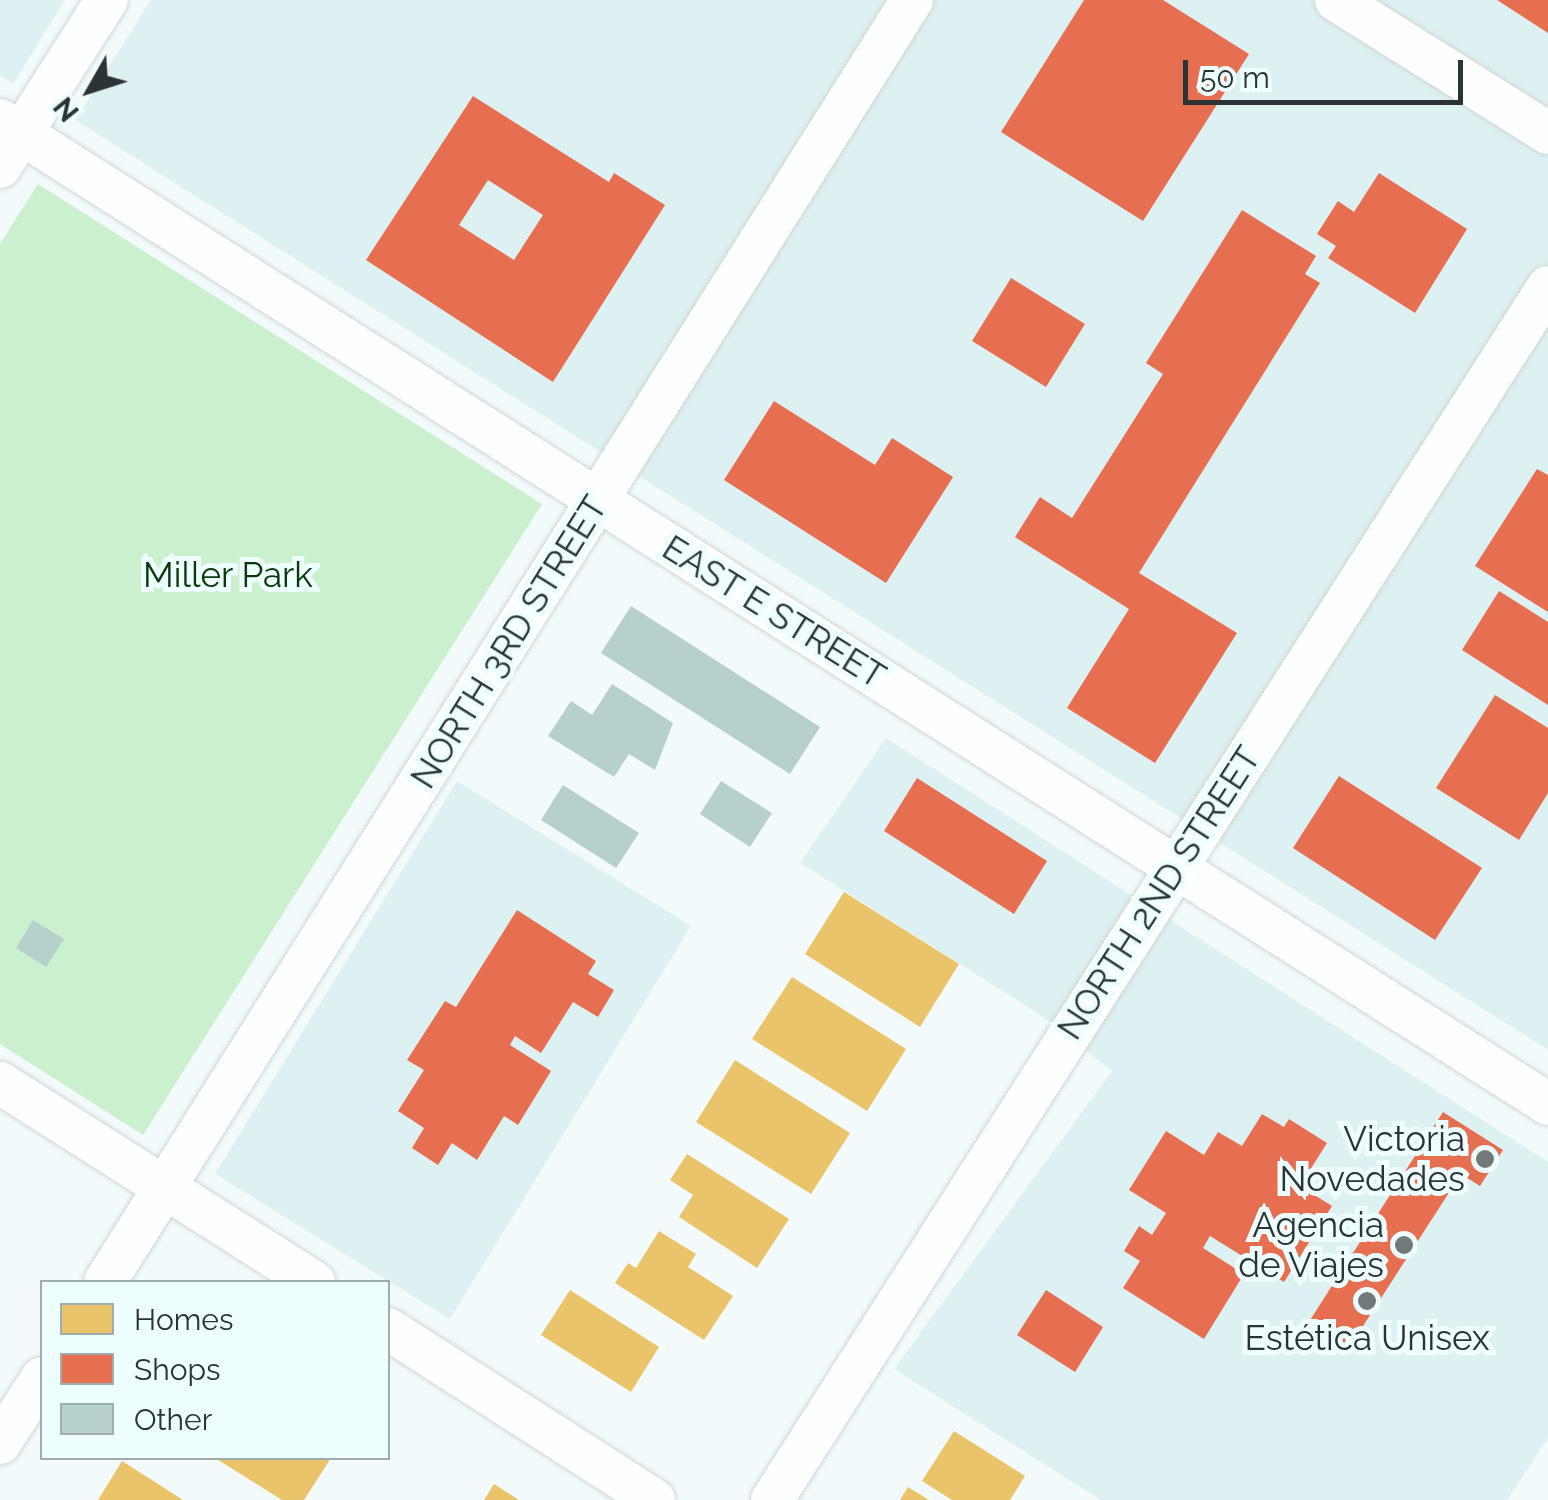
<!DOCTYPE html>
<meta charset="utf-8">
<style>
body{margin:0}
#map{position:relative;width:1548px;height:1500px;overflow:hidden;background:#f2fafb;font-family:Raleway,sans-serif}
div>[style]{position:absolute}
.built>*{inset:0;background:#def1f2}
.green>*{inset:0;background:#cbf0cd}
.homes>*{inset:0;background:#e9c46a}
.shops>*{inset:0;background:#e76f51}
.building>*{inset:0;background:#b6d1cb}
.roads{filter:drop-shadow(0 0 2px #d0d7d8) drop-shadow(0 0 2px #d0d7d8)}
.street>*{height:42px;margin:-21px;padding:0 21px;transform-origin:21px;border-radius:21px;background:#fdfefe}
.dots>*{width:28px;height:28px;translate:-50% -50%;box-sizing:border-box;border:5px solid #eefeff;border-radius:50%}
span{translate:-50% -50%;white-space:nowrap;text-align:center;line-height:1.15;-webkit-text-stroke:10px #eefeff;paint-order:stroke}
.park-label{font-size:35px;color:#09390b}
.street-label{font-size:35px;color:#2b3334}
.poi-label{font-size:35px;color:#2b3334}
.right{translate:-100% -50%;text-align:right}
.legend{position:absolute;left:40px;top:1280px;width:350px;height:180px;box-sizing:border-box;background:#eefeff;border:2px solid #a0adae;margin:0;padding:12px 18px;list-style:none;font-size:30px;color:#2b3334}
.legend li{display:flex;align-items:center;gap:20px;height:50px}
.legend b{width:50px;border:2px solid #a0adae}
.north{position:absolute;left:40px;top:40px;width:100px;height:100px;-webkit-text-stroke:8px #eefeff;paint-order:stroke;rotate:231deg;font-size:28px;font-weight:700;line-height:40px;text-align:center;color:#2b3334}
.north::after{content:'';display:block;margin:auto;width:35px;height:45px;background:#2b3334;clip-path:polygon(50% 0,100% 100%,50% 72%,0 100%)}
.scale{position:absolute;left:1183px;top:60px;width:280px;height:45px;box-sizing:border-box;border:5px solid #2b3334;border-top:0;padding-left:12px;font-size:30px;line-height:35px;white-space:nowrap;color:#2b3334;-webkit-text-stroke:8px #eefeff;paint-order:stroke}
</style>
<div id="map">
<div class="built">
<i style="clip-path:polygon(0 0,65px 0,13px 84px,0 76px)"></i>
<i style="clip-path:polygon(151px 0,1548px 0,1548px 1050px,75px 120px)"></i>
<i style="clip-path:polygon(886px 738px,1548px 1162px,1548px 1438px,1507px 1500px,1101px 1500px,894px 1369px,1112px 1071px,1036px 1012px,800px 863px)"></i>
<i style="clip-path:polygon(457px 781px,691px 926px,450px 1319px,215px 1174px)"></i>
</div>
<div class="green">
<i style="clip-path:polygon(38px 184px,542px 504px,143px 1135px,0 1044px,0 244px)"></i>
</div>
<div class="homes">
<i style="clip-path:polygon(844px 892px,959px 964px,920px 1027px,805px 954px)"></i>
<i style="clip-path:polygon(792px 977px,906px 1049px,867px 1111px,752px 1039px)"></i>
<i style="clip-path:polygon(735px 1060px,850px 1133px,811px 1194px,696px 1122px)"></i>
<i style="clip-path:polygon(687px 1154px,789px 1219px,757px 1268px,679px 1217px,693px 1195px,670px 1180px)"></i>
<i style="clip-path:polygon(659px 1231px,696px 1254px,688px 1267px,733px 1296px,704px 1340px,615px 1283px,628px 1263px,636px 1268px)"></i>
<i style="clip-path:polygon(570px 1290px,659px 1347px,631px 1392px,541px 1335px)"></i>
<i style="clip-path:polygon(954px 1431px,1025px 1476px,1010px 1500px,952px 1500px,922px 1481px)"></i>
<i style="clip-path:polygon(215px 1458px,331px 1458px,304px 1500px,282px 1500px)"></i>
<i style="clip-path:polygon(122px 1461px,183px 1500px,98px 1500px)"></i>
<i style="clip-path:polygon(494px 1484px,519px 1500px,484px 1500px)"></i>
<i style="clip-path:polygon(908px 1487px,929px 1500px,900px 1500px)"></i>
</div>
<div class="shops">
<i style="clip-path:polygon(1084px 0,1163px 0,1249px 54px,1143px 221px,1001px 132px)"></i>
<i style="clip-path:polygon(1497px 0,1548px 0,1548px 33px)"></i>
<i style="clip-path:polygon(evenodd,473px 96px,609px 182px,614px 173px,665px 205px,553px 382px,366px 260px,473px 96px,488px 180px,543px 215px,514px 260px,459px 225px,488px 180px)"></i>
<i style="clip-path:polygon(1379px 173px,1467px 229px,1415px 313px,1328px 258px,1336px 246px,1317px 234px,1338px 201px,1354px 212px)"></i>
<i style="clip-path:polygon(1242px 210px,1316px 256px,1305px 274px,1320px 283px,1139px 573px,1237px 633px,1155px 763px,1067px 708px,1129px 609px,1015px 537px,1040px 497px,1072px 518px,1163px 374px,1146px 363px)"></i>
<i style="clip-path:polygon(1011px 278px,1085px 324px,1046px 387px,972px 341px)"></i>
<i style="clip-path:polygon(774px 401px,875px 465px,892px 438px,953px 477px,886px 583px,724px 480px)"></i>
<i style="clip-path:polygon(1537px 469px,1548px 475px,1548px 612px,1475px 566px)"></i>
<i style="clip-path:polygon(1499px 591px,1548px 622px,1548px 705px,1462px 650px)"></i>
<i style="clip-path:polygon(1495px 695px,1548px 728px,1548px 793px,1519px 840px,1436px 788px)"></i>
<i style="clip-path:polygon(1339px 776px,1482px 868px,1435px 940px,1293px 848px)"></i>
<i style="clip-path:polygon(917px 778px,1047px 861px,1014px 914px,884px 831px)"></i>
<i style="clip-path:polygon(517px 910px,596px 961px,588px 974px,614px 990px,598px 1017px,573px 1002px,541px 1053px,515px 1036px,510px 1045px,551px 1071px,518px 1125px,504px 1116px,477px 1160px,452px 1143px,438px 1165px,412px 1148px,424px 1128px,398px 1111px,424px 1070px,407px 1060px,445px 1001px,456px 1007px)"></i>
<i style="clip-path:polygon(1443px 1112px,1503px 1150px,1480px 1186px,1461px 1174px,1345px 1354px,1305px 1328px)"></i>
<i style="clip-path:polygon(1262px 1114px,1284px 1127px,1289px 1119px,1327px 1143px,1300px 1186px,1332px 1206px,1284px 1282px,1210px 1236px,1203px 1248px,1244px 1274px,1204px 1339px,1123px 1288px,1140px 1261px,1124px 1251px,1139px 1226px,1152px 1235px,1166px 1213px,1129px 1190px,1166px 1131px,1204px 1155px,1218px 1132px,1242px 1146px)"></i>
<i style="clip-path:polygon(1046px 1290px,1103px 1327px,1075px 1372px,1017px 1335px)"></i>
</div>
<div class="building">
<i style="clip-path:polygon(631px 606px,820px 727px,790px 774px,601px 653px)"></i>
<i style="clip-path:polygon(612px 684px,673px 723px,655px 770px,629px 754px,614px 777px,548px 736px,571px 701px,592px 715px)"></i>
<i style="clip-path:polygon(721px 781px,772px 813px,750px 847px,700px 814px)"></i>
<i style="clip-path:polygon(563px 785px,639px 833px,616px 868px,541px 820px)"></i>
<i style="clip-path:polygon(33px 920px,64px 939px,46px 967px,16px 948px)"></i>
</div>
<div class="roads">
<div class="street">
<i style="left:1336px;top:0;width:250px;rotate:32.1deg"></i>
<i style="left:0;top:120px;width:1834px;rotate:32.44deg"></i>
<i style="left:0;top:167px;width:198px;rotate:-57.4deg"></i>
<i style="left:0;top:1083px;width:372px;rotate:32.4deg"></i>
<i style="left:105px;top:1282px;width:1515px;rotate:-57.81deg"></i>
<i style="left:388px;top:1329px;width:316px;rotate:32.7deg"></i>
<i style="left:0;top:1443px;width:77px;rotate:-57.1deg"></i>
<i style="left:772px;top:1500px;width:1440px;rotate:-57.39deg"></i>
</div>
</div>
<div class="dots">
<i style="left:1485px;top:1159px;background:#71797a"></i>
<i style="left:1404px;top:1245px;background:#71797a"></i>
<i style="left:1367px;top:1301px;background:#71797a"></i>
</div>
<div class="park-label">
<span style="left:228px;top:575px">Miller Park</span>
</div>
<div class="street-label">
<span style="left:774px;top:612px;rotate:32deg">EAST E STREET</span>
<span style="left:509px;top:642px;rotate:-58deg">NORTH 3RD STREET</span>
<span style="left:1159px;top:893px;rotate:-57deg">NORTH 2ND STREET</span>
</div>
<div class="poi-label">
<span class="right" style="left:1465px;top:1159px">Victoria<br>Novedades</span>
<span class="right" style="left:1384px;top:1245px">Agencia<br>de Viajes</span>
<span style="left:1367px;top:1338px">Estética Unisex</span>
</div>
<ul class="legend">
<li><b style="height:28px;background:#e9c46a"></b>Homes</li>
<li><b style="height:28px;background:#e76f51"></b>Shops</li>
<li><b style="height:28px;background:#b6d1cb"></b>Other</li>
</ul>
<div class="north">N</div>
<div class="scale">50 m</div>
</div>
